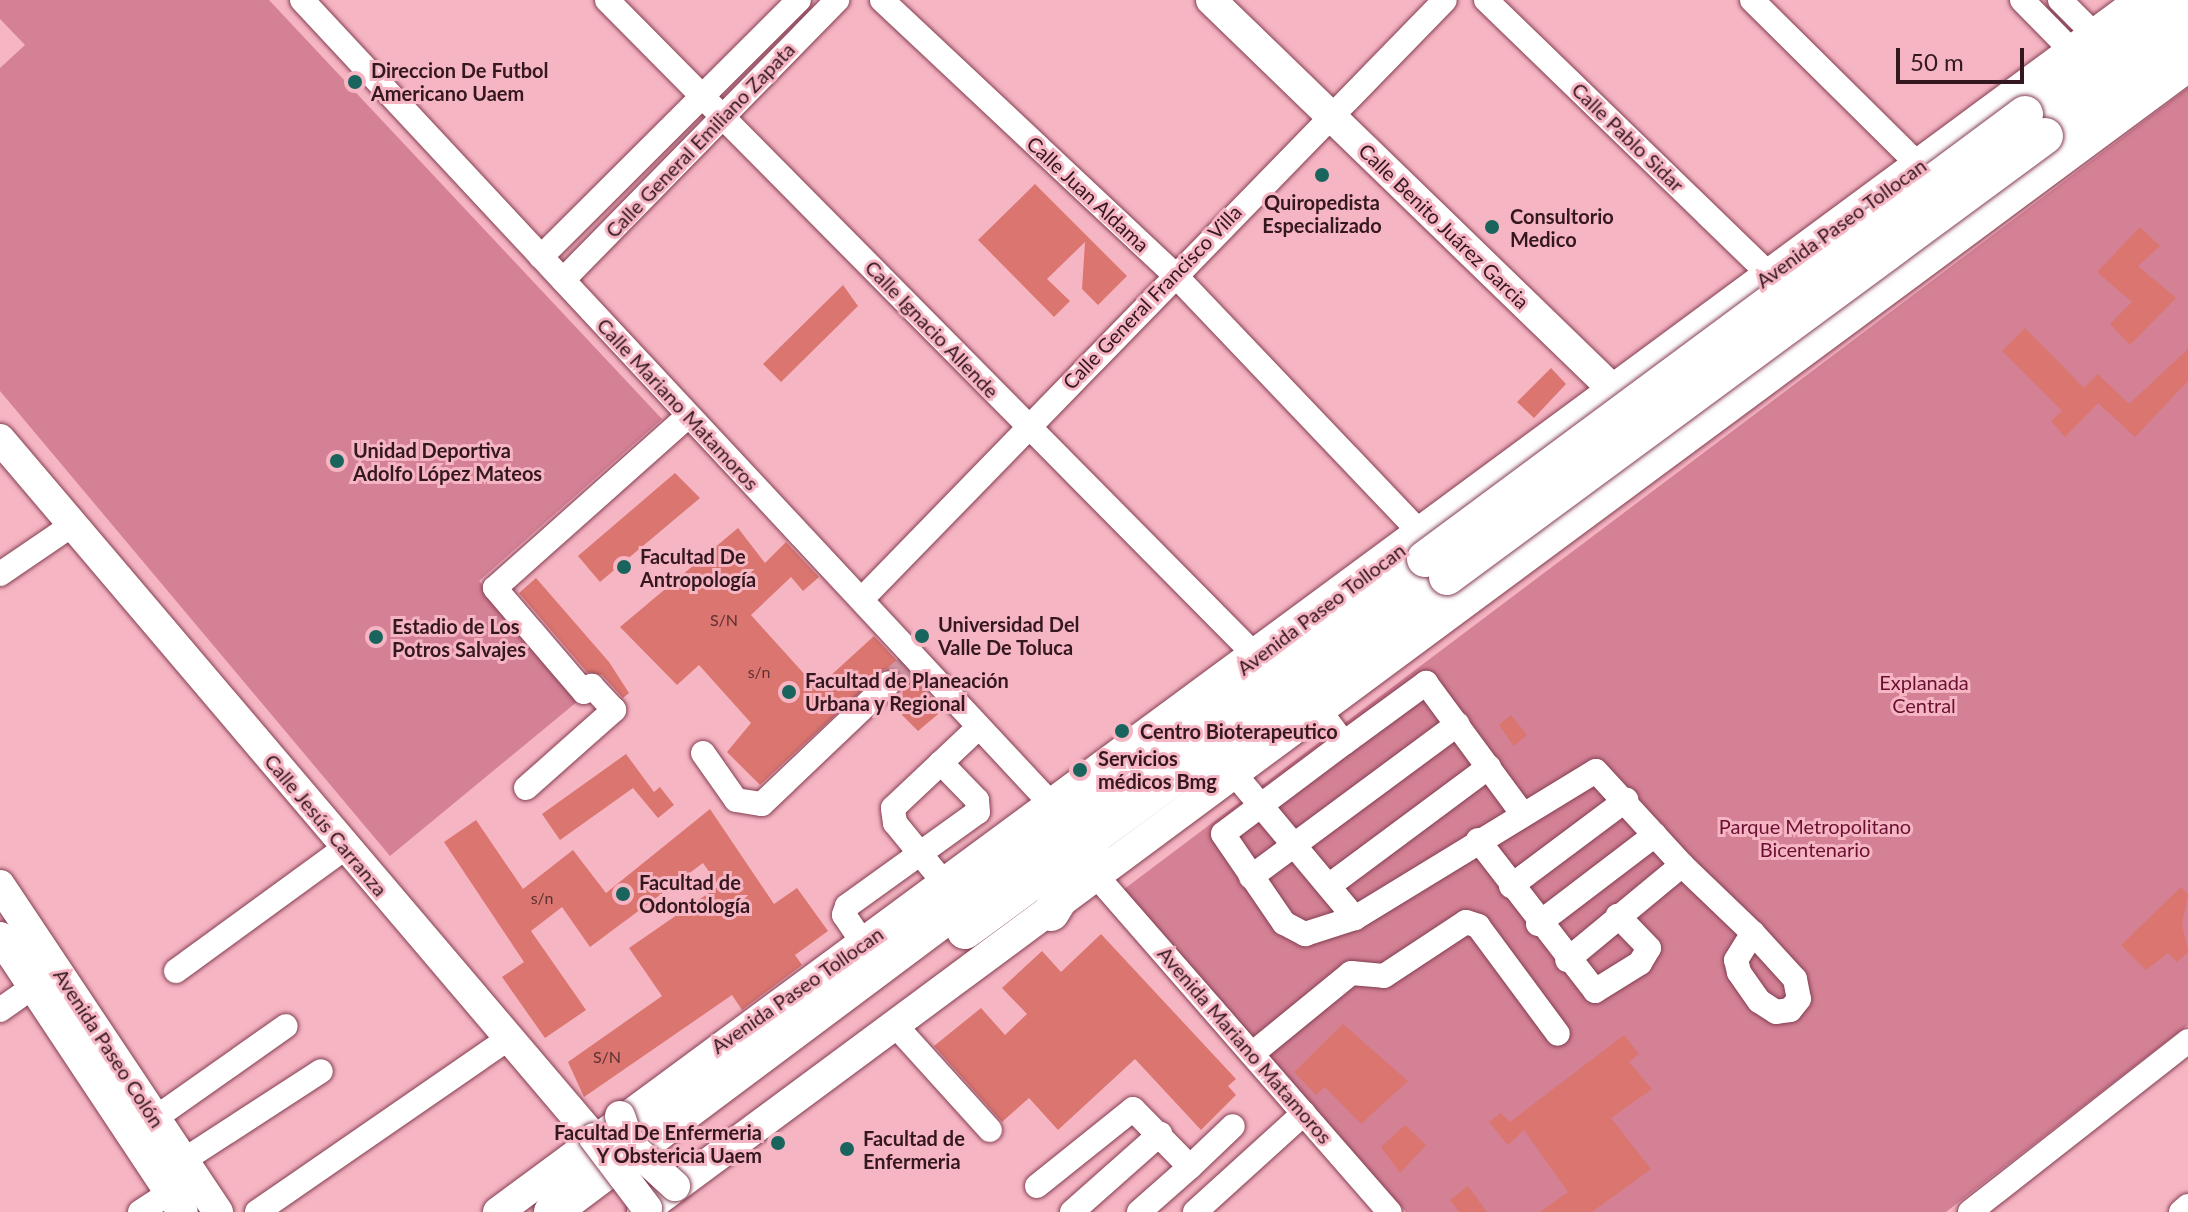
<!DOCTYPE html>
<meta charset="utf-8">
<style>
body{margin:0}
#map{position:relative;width:2188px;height:1212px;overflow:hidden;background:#f6b5c3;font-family:Lato,sans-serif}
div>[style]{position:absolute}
.green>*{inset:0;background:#d48195}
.building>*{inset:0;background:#da756f}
.minor-tunnel>*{height:24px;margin-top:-12px;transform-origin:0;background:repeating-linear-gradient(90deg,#cf96a2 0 24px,transparent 0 36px)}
.roads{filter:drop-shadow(0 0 2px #833e51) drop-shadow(0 0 2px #833e51)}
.minor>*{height:24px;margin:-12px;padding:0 12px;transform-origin:12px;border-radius:12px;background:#fff}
.major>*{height:30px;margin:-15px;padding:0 15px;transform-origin:15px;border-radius:15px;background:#fff}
.highway>*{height:36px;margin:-18px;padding:0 18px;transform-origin:18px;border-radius:18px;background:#fff}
.bridges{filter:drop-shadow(0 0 2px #833e51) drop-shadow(0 0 2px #833e51)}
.major-bridge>*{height:30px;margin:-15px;padding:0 15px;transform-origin:15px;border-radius:15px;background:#fff}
.highway-bridge>*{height:36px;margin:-18px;padding:0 18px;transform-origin:18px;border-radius:18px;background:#fff}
.dots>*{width:22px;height:22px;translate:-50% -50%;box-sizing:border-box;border:4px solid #f6b5c3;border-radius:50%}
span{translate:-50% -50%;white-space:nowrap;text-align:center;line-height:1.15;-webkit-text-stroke:6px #f6b5c3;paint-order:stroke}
.number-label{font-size:16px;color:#5e2f33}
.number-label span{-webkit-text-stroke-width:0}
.poi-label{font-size:20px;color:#35181f;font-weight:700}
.left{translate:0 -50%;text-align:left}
.right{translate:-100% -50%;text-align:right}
.street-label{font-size:20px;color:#35181f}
.park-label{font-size:20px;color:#6b1032}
.scale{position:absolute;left:1896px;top:48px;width:128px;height:36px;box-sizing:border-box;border:4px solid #35181f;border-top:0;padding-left:10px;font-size:24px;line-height:28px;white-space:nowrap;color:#35181f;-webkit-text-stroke:6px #f6b5c3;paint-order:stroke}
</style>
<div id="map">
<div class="green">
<i style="clip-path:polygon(0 0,269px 0,662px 419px,479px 581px,584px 696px,390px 856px,0 391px,0 68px,25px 45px,0 19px)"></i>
<i style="clip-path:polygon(2188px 88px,2188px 1025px,1946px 1212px,1406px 1212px,1119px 893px)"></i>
</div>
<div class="building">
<i style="clip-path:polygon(1035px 184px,1127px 276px,1098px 305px,1082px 289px,1085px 242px,1047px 279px,1070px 301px,1054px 317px,978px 240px)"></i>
<i style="clip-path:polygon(2140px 227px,2160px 246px,2138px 266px,2176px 298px,2130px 345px,2110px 324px,2132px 302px,2097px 272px)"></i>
<i style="clip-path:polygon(843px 285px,858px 306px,781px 382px,763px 364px)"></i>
<i style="clip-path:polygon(2025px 328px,2084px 388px,2098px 374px,2129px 404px,2188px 349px,2188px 381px,2135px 437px,2098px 403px,2065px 437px,2051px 421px,2062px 411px,2002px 351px)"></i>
<i style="clip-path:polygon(1551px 368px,1566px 384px,1534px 418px,1517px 402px)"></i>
<i style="clip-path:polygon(675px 473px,700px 498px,600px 582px,578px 556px)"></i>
<i style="clip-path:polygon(738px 528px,765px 563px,786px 542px,819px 577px,803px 591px,791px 577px,751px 615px,817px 688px,874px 636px,943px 710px,918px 731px,902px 715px,903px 679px,885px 669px,760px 785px,727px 752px,751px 723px,699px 665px,677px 685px,620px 627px)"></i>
<i style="clip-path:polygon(536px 578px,609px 662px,629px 693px,623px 698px,602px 675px,587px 672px,519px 593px)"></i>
<i style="clip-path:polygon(1511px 715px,1527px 735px,1514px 746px,1499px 725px)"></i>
<i style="clip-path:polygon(626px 754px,654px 792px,660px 787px,674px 805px,658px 818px,633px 788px,560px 840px,542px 814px)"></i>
<i style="clip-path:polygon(710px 809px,774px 904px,797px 888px,828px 931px,795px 955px,802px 965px,742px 1010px,732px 995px,584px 1097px,568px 1062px,662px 996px,629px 948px,719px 886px,703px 863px,590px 947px,562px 907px,531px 931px,586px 1010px,545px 1038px,502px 977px,524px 962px,444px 842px,476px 820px,523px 889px,573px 850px,606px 893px)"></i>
<i style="clip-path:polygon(2181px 887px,2188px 895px,2182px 924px,2188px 952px,2177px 962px,2168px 953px,2146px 970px,2121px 945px)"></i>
<i style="clip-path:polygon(1101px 934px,1236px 1079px,1228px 1086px,1236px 1095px,1201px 1130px,1135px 1059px,1058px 1130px,1029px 1098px,1002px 1122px,934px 1046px,981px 1008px,1005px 1035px,1027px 1014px,1002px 988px,1042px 951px,1061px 972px)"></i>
<i style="clip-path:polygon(1343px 1024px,1408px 1081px,1361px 1124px,1325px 1087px,1316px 1095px,1294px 1072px)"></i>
<i style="clip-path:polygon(1624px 1035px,1639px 1054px,1629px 1062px,1652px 1089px,1611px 1118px,1651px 1169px,1592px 1212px,1540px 1212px,1568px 1192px,1524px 1130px,1508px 1145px,1489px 1122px,1501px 1113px,1510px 1122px)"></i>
<i style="clip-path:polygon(1405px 1125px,1426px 1145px,1400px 1173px,1381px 1147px)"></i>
<i style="clip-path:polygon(1468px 1186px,1487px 1212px,1459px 1212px,1450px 1200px)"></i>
</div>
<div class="minor-tunnel">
<i style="left:889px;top:683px;width:30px;rotate:-42deg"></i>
</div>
<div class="roads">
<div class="minor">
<i style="left:302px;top:0;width:1103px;rotate:47.02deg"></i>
<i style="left:607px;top:0;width:924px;rotate:45.31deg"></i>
<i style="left:882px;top:0;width:400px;rotate:43.2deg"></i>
<i style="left:1174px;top:274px;width:358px;rotate:46.4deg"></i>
<i style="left:1486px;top:0;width:395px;rotate:44.1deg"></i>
<i style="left:1752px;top:0;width:236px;rotate:44.7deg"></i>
<i style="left:2022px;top:0;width:73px;rotate:45.6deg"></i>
<i style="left:2060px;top:0;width:49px;rotate:45deg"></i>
<i style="left:541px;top:257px;width:364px;rotate:-44.9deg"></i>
<i style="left:563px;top:280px;width:392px;rotate:-45.6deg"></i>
<i style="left:0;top:574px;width:87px;rotate:-34.2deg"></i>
<i style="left:863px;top:598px;width:834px;rotate:-45.78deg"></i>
<i style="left:1322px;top:714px;width:36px;rotate:53deg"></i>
<i style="left:1344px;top:743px;width:151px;rotate:143.1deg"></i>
<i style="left:1223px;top:834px;width:108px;rotate:55.6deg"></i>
<i style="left:1284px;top:923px;width:24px;rotate:28deg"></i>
<i style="left:1305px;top:934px;width:52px;rotate:-17.7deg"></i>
<i style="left:1355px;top:918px;width:282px;rotate:-31.4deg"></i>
<i style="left:1596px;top:771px;width:127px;rotate:47.5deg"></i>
<i style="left:1682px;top:865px;width:149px;rotate:140.4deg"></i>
<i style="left:1344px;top:743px;width:102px;rotate:-36.2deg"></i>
<i style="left:1426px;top:683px;width:162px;rotate:53.6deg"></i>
<i style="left:703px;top:753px;width:57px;rotate:54.9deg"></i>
<i style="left:736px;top:800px;width:26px;rotate:9deg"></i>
<i style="left:762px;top:804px;width:175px;rotate:-43.6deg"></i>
<i style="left:1237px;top:777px;width:184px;rotate:50.1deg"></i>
<i style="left:526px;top:788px;width:118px;rotate:-41.6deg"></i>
<i style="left:614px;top:710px;width:33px;rotate:-133deg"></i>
<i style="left:592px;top:686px;width:10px;rotate:143deg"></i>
<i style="left:584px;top:692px;width:137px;rotate:-130.6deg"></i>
<i style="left:495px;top:588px;width:257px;rotate:-41.7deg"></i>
<i style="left:1478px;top:840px;width:191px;rotate:52.2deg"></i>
<i style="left:1595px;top:991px;width:53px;rotate:-31.9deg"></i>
<i style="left:1640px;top:963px;width:17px;rotate:-59deg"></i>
<i style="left:1649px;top:948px;width:45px;rotate:-134.1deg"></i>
<i style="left:1682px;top:865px;width:98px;rotate:43.8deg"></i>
<i style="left:1753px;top:933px;width:62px;rotate:47.6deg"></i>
<i style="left:1795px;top:979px;width:20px;rotate:79deg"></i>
<i style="left:1799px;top:999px;width:14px;rotate:129deg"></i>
<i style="left:1790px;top:1010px;width:14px;rotate:172deg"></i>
<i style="left:1776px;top:1012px;width:20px;rotate:-147deg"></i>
<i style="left:1759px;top:1001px;width:35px;rotate:-125deg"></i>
<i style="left:1739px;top:972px;width:12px;rotate:-104deg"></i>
<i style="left:1736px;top:960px;width:32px;rotate:-58deg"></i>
<i style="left:1251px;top:877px;width:257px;rotate:-36.5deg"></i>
<i style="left:1099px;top:879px;width:442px;rotate:48.9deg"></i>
<i style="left:945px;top:884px;width:79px;rotate:-129.3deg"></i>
<i style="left:895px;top:823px;width:15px;rotate:-98deg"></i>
<i style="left:893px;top:808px;width:117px;rotate:-43.3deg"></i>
<i style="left:1330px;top:885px;width:198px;rotate:-36.6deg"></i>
<i style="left:1511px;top:886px;width:144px;rotate:-36.8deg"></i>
<i style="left:1538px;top:924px;width:147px;rotate:-37.3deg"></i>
<i style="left:863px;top:943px;width:34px;rotate:-124deg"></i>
<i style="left:844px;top:915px;width:9px;rotate:-72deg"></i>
<i style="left:847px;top:906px;width:161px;rotate:-35.7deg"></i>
<i style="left:978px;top:812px;width:12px;rotate:-95deg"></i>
<i style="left:977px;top:800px;width:52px;rotate:-134.2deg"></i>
<i style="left:176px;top:971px;width:210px;rotate:-36.1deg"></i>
<i style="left:0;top:1010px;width:57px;rotate:-35.1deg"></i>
<i style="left:896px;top:1026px;width:140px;rotate:47.9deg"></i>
<i style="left:1252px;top:1054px;width:128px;rotate:-39.3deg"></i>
<i style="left:1351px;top:973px;width:33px;rotate:5deg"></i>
<i style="left:1384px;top:976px;width:98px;rotate:-33.4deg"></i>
<i style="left:1466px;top:922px;width:13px;rotate:18deg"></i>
<i style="left:1478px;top:926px;width:134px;rotate:53.5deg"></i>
<i style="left:154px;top:1119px;width:161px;rotate:-35.2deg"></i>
<i style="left:184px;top:1160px;width:163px;rotate:-33deg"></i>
<i style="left:1190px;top:1167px;width:59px;rotate:-43.6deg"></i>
<i style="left:1037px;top:1186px;width:123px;rotate:-38.7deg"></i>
<i style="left:1133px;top:1109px;width:81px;rotate:45.5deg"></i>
<i style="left:1190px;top:1167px;width:68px;rotate:138.6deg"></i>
<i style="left:140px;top:1212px;width:37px;rotate:-33deg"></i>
<i style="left:257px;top:1212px;width:303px;rotate:-34.6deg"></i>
<i style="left:1072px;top:1212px;width:118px;rotate:-41.6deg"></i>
<i style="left:1195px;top:1212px;width:147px;rotate:-42.2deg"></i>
<i style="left:1970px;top:1212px;width:277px;rotate:-38.1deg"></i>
<i style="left:2181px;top:1212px;width:9px;rotate:-41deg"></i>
</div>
<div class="major">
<i style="left:1211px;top:0;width:578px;rotate:44.09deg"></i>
<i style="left:0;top:439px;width:917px;rotate:49.64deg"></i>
<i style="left:0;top:885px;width:393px;rotate:56.3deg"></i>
<i style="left:0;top:937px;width:330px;rotate:56.4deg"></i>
<i style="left:498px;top:1212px;width:2041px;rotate:-36.43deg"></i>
<i style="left:642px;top:1212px;width:1924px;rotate:-36.52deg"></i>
</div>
<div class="highway">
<i style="left:2025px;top:114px;width:193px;rotate:-36.2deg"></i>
<i style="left:2045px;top:136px;width:176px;rotate:-35.8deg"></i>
<i style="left:1051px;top:913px;width:76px;rotate:-58.4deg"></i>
<i style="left:965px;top:931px;width:598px;rotate:-36.3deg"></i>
<i style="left:552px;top:1212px;width:1090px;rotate:-36.8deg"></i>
</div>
</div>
<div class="bridges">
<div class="major-bridge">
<i style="left:620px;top:1116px;width:31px;rotate:71deg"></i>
<i style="left:630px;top:1145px;width:61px;rotate:42.3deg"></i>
<i style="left:594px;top:1138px;width:88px;rotate:52.9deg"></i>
</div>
<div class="highway-bridge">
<i style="left:1425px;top:559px;width:747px;rotate:-36.56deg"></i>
<i style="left:1447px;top:577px;width:743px;rotate:-36.41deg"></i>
</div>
</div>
<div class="dots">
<i style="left:355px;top:82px;background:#19645c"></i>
<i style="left:1322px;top:175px;background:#19645c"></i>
<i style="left:1492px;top:227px;background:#19645c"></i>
<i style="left:337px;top:461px;background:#19645c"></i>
<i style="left:624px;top:567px;background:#19645c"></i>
<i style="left:922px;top:636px;background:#19645c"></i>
<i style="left:376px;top:637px;background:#19645c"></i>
<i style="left:789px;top:692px;background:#19645c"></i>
<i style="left:1122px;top:731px;background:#19645c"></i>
<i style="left:1080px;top:770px;background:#19645c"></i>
<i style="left:623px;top:894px;background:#19645c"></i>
<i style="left:778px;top:1143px;background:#19645c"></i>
<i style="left:847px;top:1149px;background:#19645c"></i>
</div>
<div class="number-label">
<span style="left:724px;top:620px">S/N</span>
<span style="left:759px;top:672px">s/n</span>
<span style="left:542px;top:898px">s/n</span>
<span style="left:607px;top:1057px">S/N</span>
</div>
<div class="poi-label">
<span class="left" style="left:371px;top:82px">Direccion De Futbol<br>Americano Uaem</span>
<span style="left:1322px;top:214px">Quiropedista<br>Especializado</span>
<span class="left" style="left:1510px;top:228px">Consultorio<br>Medico</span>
<span class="left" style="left:353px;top:462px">Unidad Deportiva<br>Adolfo López Mateos</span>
<span class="left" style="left:640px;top:568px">Facultad De<br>Antropología</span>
<span class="left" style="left:938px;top:636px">Universidad Del<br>Valle De Toluca</span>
<span class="left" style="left:392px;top:638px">Estadio de Los<br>Potros Salvajes</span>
<span class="left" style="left:805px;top:692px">Facultad de Planeación<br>Urbana y Regional</span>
<span class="left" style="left:1140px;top:731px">Centro Bioterapeutico</span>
<span class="left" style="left:1098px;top:770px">Servicios<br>médicos Bmg</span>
<span class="left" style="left:639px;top:894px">Facultad de<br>Odontología</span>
<span class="right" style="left:762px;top:1144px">Facultad De Enfermeria<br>Y Obstericia Uaem</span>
<span class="left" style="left:863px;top:1150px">Facultad de<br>Enfermeria</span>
</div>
<div class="street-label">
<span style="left:1628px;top:137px;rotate:44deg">Calle Pablo Sidar</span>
<span style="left:700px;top:140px;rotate:-46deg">Calle General Emiliano Zapata</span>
<span style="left:1088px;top:194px;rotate:43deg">Calle Juan Aldama</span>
<span style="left:1841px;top:223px;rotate:-36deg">Avenida Paseo Tollocan</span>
<span style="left:1444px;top:226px;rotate:44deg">Calle Benito Juárez Garcia</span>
<span style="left:1152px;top:297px;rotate:-46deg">Calle General Francisco Villa</span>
<span style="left:932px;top:329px;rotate:46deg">Calle Ignacio Allende</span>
<span style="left:678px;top:404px;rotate:47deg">Calle Mariano Matamoros</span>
<span style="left:1321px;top:609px;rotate:-37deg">Avenida Paseo Tollocan</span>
<span style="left:326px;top:825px;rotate:50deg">Calle Jesús Carranza</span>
<span style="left:797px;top:990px;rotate:-35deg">Avenida Paseo Tollocan</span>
<span style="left:1245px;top:1045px;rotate:49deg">Avenida Mariano Matamoros</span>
<span style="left:109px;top:1048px;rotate:57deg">Avenida Paseo Colón</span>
</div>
<div class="park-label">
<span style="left:1924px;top:694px">Explanada<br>Central</span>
<span style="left:1815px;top:838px">Parque Metropolitano<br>Bicentenario</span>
</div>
<div class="scale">50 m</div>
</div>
